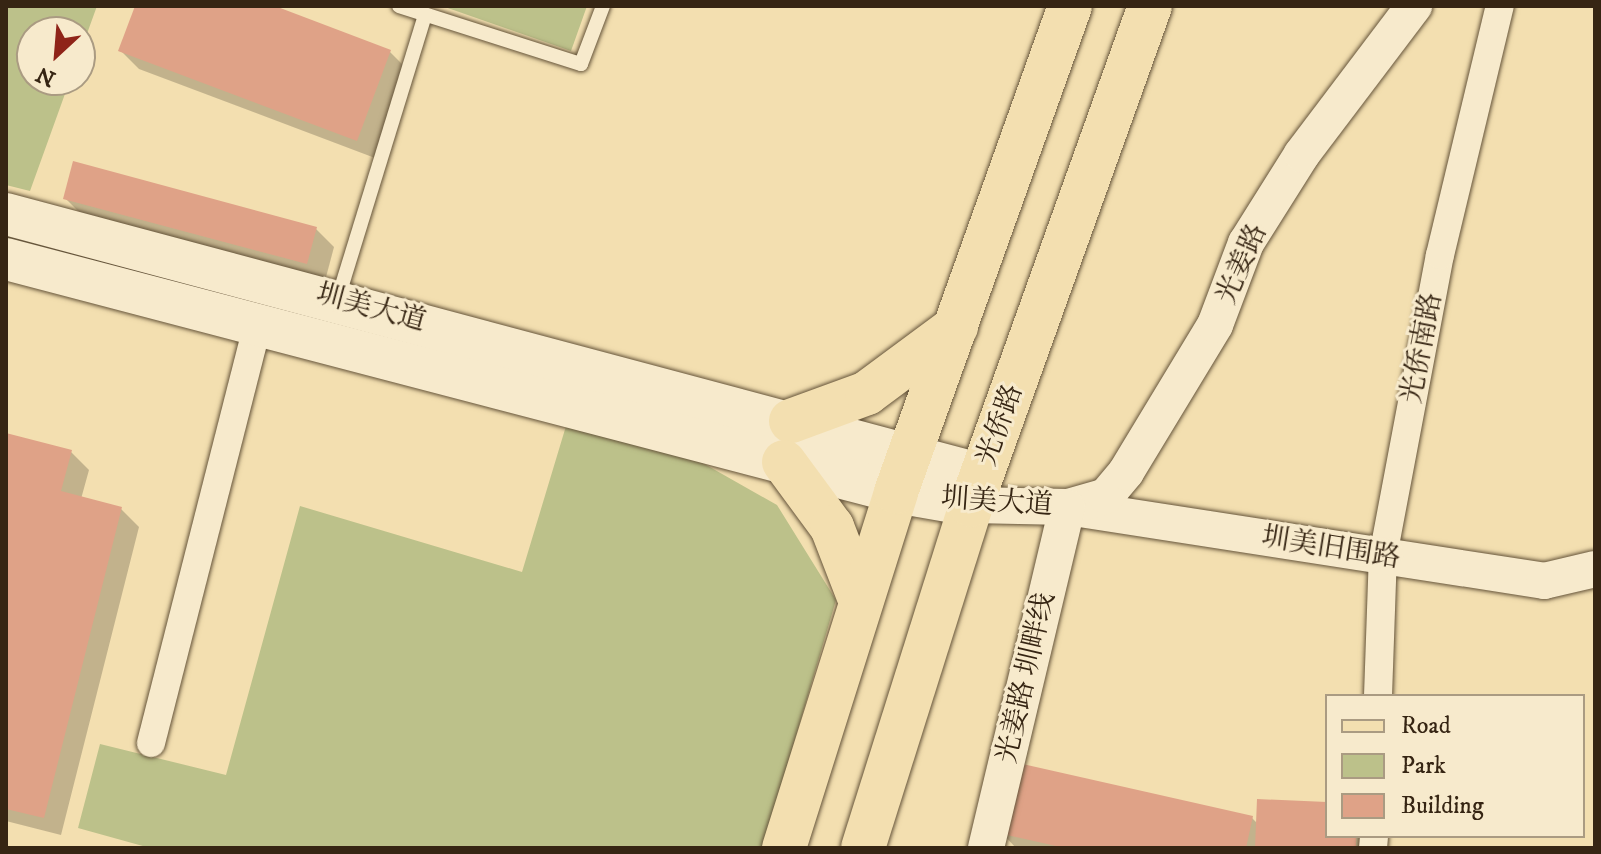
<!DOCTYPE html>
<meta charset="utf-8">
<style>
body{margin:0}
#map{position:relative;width:1601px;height:854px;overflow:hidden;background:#f3dfb0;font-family:"IM FELL DW Pica","Noto Serif SC",serif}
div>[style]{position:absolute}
.green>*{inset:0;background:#bcc18a}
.shadow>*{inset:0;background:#0003}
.building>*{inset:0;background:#dfa287}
.roads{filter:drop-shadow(0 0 2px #65543a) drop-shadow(0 0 2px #65543a)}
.service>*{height:14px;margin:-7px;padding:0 7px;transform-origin:7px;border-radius:7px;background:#f7eacc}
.minor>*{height:28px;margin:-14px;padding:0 14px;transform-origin:14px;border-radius:14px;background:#f7eacc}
.tertiary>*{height:36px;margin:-18px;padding:0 18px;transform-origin:18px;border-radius:18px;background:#f7eacc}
.secondary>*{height:42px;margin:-21px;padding:0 21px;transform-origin:21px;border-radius:21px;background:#f7eacc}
.primary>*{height:44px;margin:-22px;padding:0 22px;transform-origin:22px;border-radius:22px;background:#f3dfb0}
span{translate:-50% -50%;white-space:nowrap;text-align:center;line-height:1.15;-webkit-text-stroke:6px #f7eacc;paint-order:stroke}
.street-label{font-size:28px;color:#362513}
.frame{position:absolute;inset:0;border:8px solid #362513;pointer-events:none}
.legend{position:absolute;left:1325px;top:694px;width:260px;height:144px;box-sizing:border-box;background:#f7eacc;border:2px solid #aa9b82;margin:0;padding:10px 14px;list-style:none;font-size:24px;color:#362513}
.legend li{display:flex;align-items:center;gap:16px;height:40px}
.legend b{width:40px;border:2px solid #aa9b82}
.north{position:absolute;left:16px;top:16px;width:80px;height:80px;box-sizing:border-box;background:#f7eacc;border:2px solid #aa9b82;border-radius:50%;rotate:206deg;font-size:22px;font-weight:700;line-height:32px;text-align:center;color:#362513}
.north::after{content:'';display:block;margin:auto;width:28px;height:36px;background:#8f2418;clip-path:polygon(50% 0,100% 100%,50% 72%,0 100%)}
</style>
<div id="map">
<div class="green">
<i style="clip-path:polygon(6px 6px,97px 6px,80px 53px,80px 32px,32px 32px,32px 80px,70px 80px,30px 191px,6px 185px)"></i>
<i style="clip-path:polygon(442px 6px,587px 6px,571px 51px)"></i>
<i style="clip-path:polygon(566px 426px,701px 462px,777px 505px,836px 600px,763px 848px,150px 848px,78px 828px,100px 744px,226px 775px,300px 506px,522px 572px)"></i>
</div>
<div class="shadow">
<i style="clip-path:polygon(138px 6px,269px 6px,390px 52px,408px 70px,375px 158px,139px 69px,121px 51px)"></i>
<i style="clip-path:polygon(65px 198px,316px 229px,334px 247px,325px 281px,83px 216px)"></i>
<i style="clip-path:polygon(6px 435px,71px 452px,89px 470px,81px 499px,121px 509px,139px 527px,61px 835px,6px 821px)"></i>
<i style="clip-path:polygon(1327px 804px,1327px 836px,1387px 836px,1387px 848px,1016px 848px,1001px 832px,1252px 818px,1258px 824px)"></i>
</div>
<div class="building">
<i style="clip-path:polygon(135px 6px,275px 6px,391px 50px,357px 141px,118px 51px)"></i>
<i style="clip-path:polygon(73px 161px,317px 227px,307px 264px,63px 199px)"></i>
<i style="clip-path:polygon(6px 433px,72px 450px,61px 491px,122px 507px,44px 818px,6px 809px)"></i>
<i style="clip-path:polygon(1014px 762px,1253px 816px,1246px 848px,1065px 848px,998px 833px)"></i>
<i style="clip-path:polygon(1257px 799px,1327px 802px,1327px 836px,1356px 836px,1356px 848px,1255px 848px)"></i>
</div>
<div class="roads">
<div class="service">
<i style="left:399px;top:6px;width:191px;rotate:17.7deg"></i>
<i style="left:581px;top:64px;width:62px;rotate:-69.2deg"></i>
<i style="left:338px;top:298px;width:296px;rotate:-72.9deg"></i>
</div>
<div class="minor">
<i style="left:1378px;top:696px;width:140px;rotate:-88deg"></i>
<i style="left:1383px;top:556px;width:306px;rotate:-79.3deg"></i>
<i style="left:1440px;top:255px;width:256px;rotate:-76.5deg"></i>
<i style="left:151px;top:743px;width:432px;rotate:-75.7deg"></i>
<i style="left:1373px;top:848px;width:12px;rotate:-85deg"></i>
</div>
<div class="tertiary">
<i style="left:971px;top:505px;width:96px;rotate:1.2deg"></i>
<i style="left:1067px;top:507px;width:483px;rotate:8.8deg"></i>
<i style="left:1544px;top:581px;width:52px;rotate:-13.2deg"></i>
<i style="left:1068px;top:507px;width:40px;rotate:-16deg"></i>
<i style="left:1106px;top:496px;width:31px;rotate:-50deg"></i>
<i style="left:1126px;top:472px;width:172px;rotate:-58.8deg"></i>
<i style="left:1215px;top:325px;width:88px;rotate:-69.3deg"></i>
<i style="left:1246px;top:243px;width:105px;rotate:-57.8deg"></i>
<i style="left:1302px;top:154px;width:186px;rotate:-52.9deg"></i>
<i style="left:986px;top:848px;width:350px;rotate:-76.6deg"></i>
</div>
<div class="secondary">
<i style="left:6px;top:214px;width:1010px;rotate:14.97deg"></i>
<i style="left:6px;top:259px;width:920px;rotate:14.67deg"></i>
<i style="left:896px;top:492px;width:76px;rotate:9.8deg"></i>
</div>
<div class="primary">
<i style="left:791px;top:421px;width:81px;rotate:-20.2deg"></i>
<i style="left:867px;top:393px;width:111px;rotate:-36.6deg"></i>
<i style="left:784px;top:462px;width:81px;rotate:53.6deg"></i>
<i style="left:832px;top:527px;width:80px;rotate:68.9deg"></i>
<i style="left:784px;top:848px;width:373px;rotate:-72.5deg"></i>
<i style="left:896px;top:492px;width:516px;rotate:-70.3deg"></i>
<i style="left:863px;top:848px;width:360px;rotate:-72.5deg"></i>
<i style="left:971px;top:505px;width:530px;rotate:-70.27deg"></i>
</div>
</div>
<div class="street-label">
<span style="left:1242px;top:264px;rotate:-66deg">光姜路</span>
<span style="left:371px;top:308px;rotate:15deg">圳美大道</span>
<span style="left:1422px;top:348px;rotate:-79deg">光侨南路</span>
<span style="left:1000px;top:425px;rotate:-70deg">光侨路</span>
<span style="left:997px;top:502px;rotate:4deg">圳美大道</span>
<span style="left:1331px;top:548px;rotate:9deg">圳美旧围路</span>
<span style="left:1026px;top:678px;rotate:-77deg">光姜路 圳畔线</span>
</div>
<div class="frame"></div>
<ul class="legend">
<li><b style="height:10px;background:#f3dfb0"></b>Road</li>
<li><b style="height:22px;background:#bcc18a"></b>Park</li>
<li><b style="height:22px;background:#dfa287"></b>Building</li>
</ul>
<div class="north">N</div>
</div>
